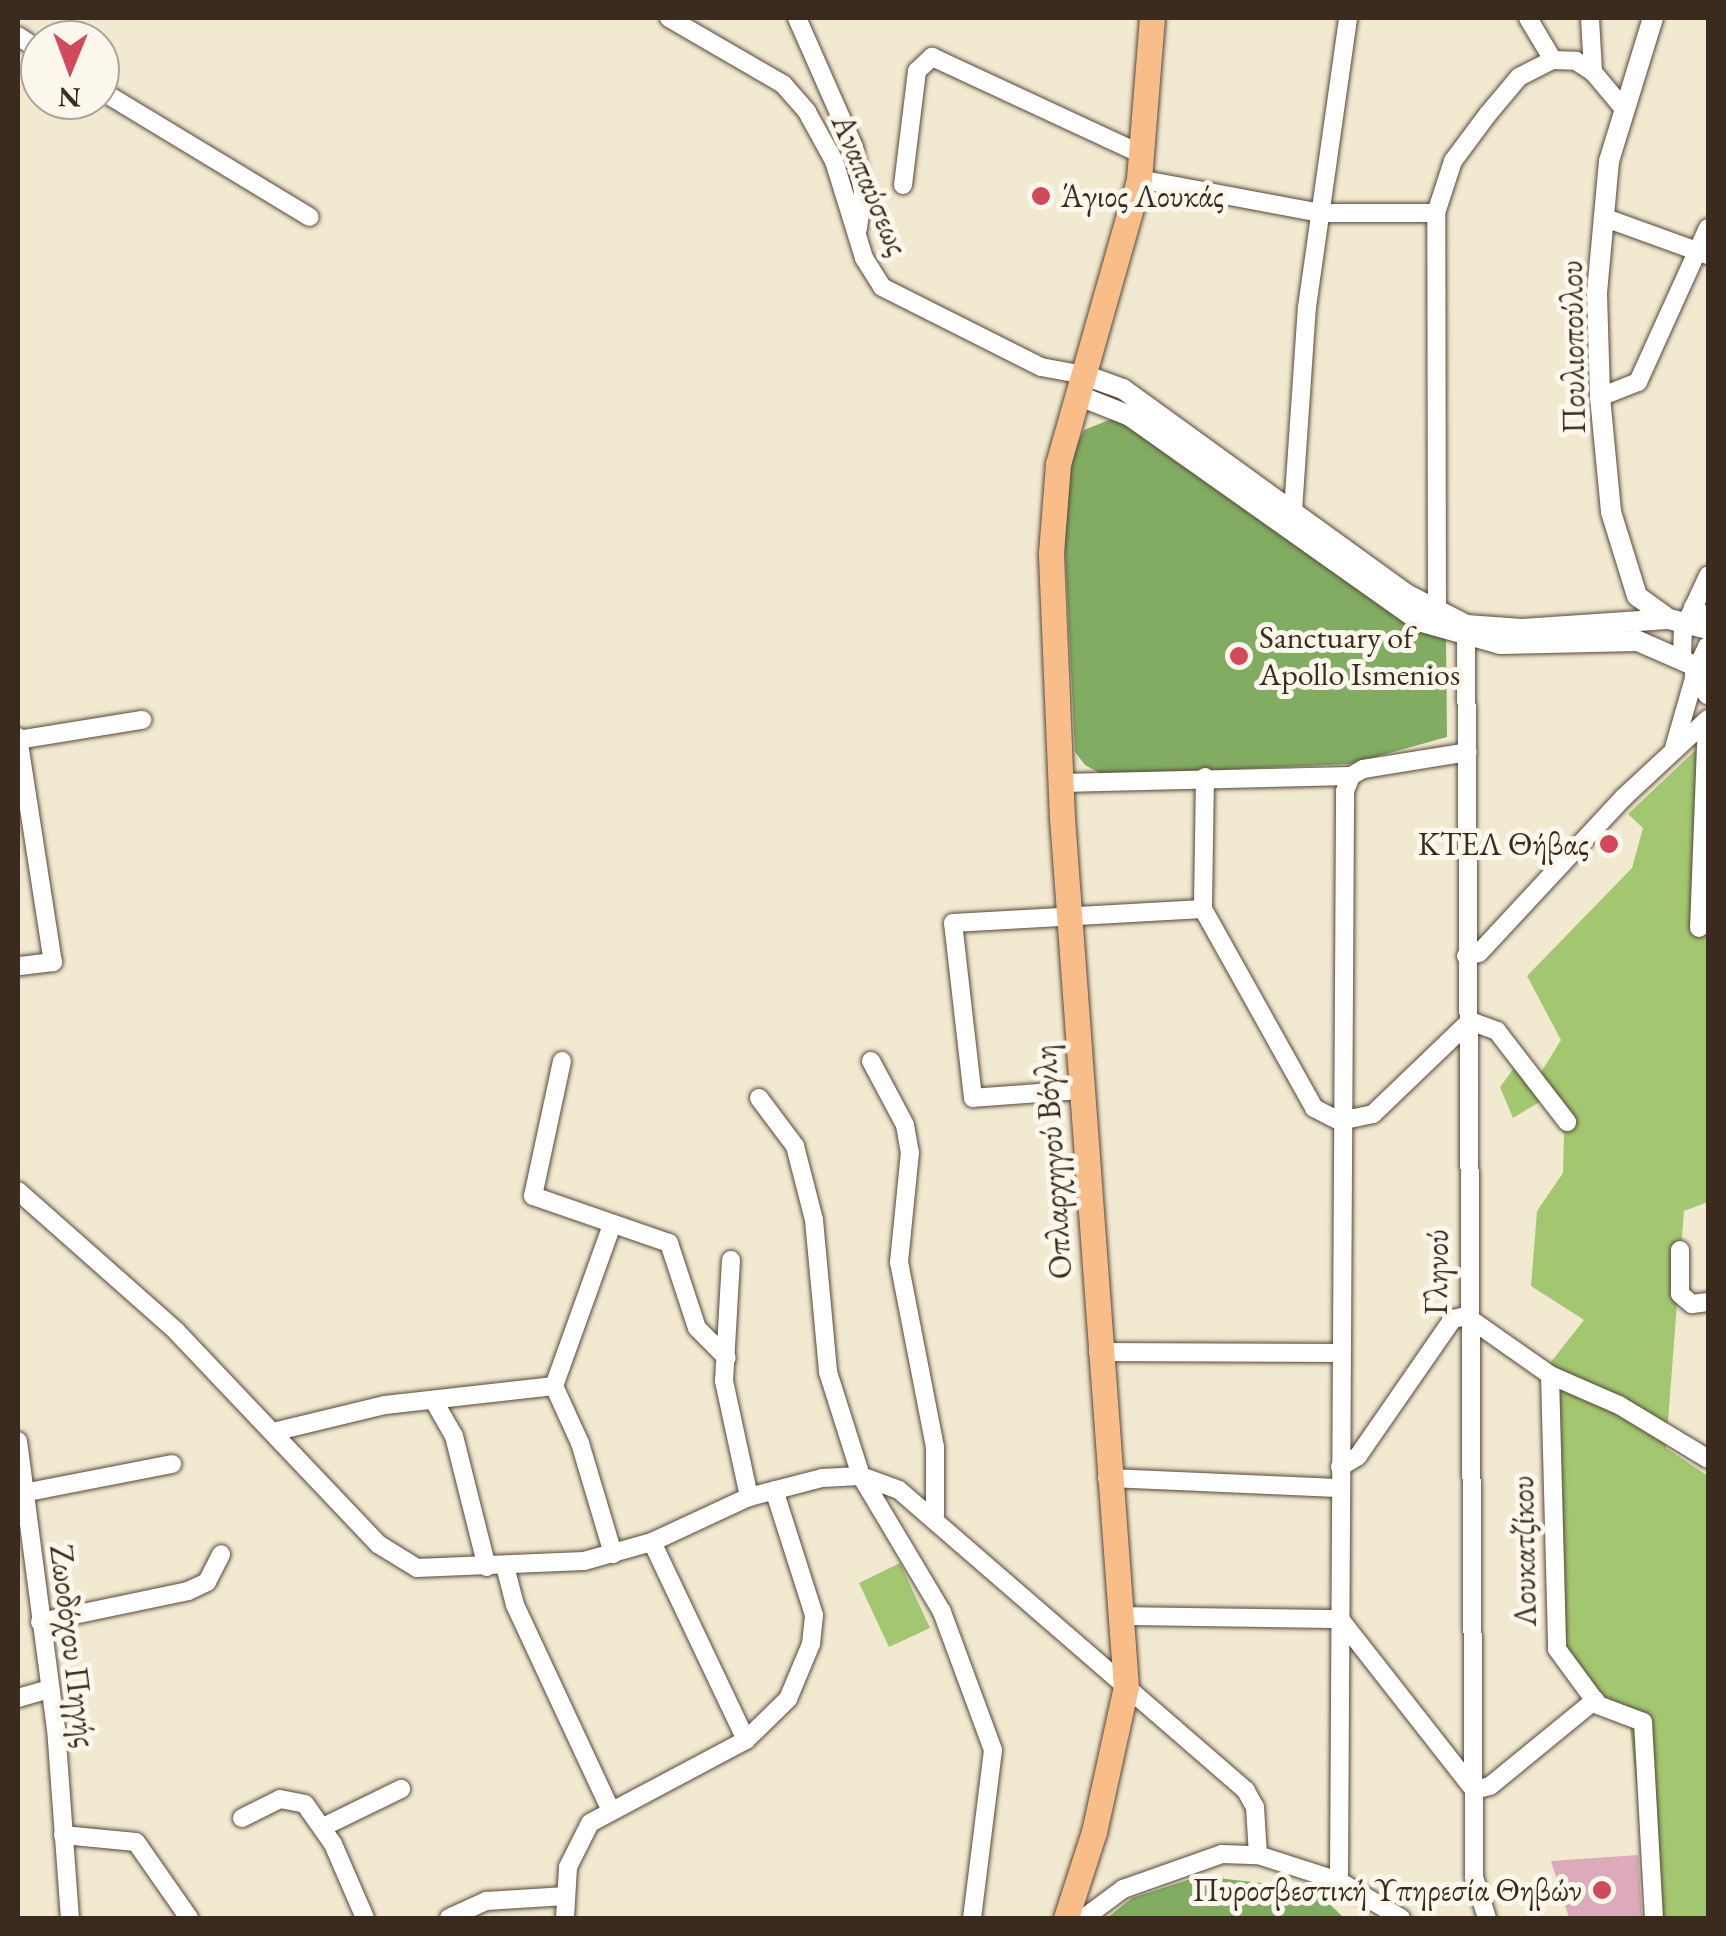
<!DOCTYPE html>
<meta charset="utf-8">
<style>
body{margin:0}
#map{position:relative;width:1726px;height:1936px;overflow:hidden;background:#f2e9d1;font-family:"EB Garamond",serif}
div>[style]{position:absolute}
.green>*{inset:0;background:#a3c770}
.forest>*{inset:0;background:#82ac62}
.building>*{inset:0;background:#dcaabb}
.roads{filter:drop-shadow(0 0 2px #564739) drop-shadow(0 0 2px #564739)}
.minor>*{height:18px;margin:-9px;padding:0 9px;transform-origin:9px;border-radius:9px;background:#fff}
.tertiary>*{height:20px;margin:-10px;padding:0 10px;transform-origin:10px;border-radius:10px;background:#fff}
.primary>*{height:25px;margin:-12.5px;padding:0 12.5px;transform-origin:12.5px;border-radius:12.5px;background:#f8bd89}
.dots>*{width:28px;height:28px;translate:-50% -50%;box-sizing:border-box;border:5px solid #fbf7ec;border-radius:50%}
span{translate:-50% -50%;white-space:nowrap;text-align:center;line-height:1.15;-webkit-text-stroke:10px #fbf7ec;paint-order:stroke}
.street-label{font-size:32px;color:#3b2a1e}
.poi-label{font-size:32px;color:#3b2a1e}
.left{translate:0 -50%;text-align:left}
.right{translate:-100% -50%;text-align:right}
.frame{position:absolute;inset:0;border:20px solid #3b2a1e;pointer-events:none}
.north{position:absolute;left:20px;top:20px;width:100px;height:100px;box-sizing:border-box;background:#fbf7ec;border:2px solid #aea59a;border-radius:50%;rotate:181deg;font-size:28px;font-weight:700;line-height:40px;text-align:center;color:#3b2a1e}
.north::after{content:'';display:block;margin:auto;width:35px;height:45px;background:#d1495b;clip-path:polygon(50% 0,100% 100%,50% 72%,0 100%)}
</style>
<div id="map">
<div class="green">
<i style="clip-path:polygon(1701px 745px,1692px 933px,1708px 935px,1708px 1202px,1684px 1211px,1666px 1448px,1708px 1476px,1708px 1918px,1651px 1918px,1629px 1717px,1604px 1700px,1563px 1650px,1556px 1369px,1550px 1363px,1584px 1320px,1531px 1286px,1537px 1211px,1563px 1173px,1564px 1134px,1541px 1101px,1513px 1118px,1500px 1087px,1520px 1060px,1535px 1082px,1561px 1040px,1527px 976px,1632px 868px,1643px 828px,1628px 814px)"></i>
<i style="clip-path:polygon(900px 1563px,930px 1628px,889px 1647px,859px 1583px)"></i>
</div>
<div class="forest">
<i style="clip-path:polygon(1114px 418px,1141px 428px,1446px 638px,1447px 737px,1350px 764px,1103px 775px,1085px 765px,1075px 752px,1064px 526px,1071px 458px,1084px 430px)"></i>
<i style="clip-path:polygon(1200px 1876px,1314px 1889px,1344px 1918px,1107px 1918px,1132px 1898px)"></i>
</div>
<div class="building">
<i style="clip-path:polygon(1638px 1855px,1642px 1918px,1569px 1918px,1551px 1861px)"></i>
</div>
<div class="roads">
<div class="minor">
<i style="left:669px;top:18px;width:132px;rotate:30.1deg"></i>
<i style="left:783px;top:84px;width:37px;rotate:49deg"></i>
<i style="left:807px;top:112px;width:56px;rotate:61.1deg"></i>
<i style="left:834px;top:161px;width:102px;rotate:72.8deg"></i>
<i style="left:864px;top:258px;width:34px;rotate:58deg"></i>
<i style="left:882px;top:287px;width:178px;rotate:26.7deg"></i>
<i style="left:1041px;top:367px;width:44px;rotate:10.5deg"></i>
<i style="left:797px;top:18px;width:141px;rotate:66.2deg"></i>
<i style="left:854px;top:147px;width:46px;rotate:78.7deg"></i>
<i style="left:863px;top:192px;width:37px;rotate:98deg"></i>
<i style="left:1590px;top:18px;width:54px;rotate:86.8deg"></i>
<i style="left:1593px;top:72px;width:48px;rotate:50deg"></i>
<i style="left:18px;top:36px;width:27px;rotate:34deg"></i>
<i style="left:1553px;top:60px;width:23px;rotate:2deg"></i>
<i style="left:1576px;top:61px;width:20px;rotate:33deg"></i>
<i style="left:100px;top:90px;width:245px;rotate:31.2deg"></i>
<i style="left:1139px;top:179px;width:184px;rotate:10.6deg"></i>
<i style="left:1320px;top:213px;width:116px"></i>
<i style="left:903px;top:185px;width:115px;rotate:-83deg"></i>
<i style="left:917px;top:71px;width:21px;rotate:-43deg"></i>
<i style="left:932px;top:57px;width:230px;rotate:24.9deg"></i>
<i style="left:1603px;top:217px;width:112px;rotate:19.9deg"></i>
<i style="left:1600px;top:397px;width:41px;rotate:-21.5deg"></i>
<i style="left:1638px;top:382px;width:169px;rotate:-65.6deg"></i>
<i style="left:1293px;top:511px;width:204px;rotate:-86.1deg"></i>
<i style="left:1307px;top:307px;width:292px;rotate:-81.9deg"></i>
<i style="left:1693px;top:607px;width:19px;rotate:36deg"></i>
<i style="left:1437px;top:612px;width:399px;rotate:-90.1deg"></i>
<i style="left:1436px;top:213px;width:55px;rotate:-71.9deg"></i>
<i style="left:1453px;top:161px;width:59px;rotate:-53.3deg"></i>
<i style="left:1488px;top:114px;width:48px;rotate:-50deg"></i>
<i style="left:1519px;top:77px;width:38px;rotate:-27deg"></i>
<i style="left:1553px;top:60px;width:49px;rotate:-120.8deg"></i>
<i style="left:1466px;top:625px;width:1252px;rotate:89.63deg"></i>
<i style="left:1474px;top:1877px;width:43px;rotate:72.4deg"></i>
<i style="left:1682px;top:656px;width:26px;rotate:-88deg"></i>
<i style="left:1683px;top:630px;width:60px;rotate:-65.2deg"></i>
<i style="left:18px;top:737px;width:228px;rotate:81.2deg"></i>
<i style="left:53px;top:962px;width:35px;rotate:173deg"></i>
<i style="left:18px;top:740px;width:126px;rotate:-9.2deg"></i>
<i style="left:1674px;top:748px;width:76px;rotate:-74deg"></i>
<i style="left:1205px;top:777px;width:132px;rotate:90.9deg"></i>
<i style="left:1203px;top:909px;width:228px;rotate:60.8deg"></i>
<i style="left:1314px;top:1108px;width:29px;rotate:27deg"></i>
<i style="left:1340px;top:1121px;width:34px;rotate:-12deg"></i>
<i style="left:1373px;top:1114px;width:134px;rotate:-43.8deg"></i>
<i style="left:1060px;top:783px;width:291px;rotate:-1.4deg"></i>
<i style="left:1699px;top:928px;width:208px;rotate:-87.8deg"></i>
<i style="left:1466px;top:956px;width:13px;rotate:-13deg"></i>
<i style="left:1479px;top:953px;width:212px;rotate:-47.1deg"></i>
<i style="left:1623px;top:798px;width:116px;rotate:-42.9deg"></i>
<i style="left:1470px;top:1021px;width:29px;rotate:20deg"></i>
<i style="left:1497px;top:1031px;width:115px;rotate:52.4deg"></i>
<i style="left:562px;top:1061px;width:138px;rotate:102.1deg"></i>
<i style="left:533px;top:1196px;width:144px;rotate:19.1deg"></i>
<i style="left:669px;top:1243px;width:89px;rotate:71.8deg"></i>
<i style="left:697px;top:1328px;width:42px;rotate:45deg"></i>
<i style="left:871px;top:1061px;width:72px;rotate:62deg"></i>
<i style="left:905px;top:1125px;width:27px;rotate:80deg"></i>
<i style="left:910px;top:1152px;width:111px;rotate:95.7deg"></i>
<i style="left:899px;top:1262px;width:188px;rotate:79deg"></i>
<i style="left:935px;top:1447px;width:68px;rotate:90deg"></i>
<i style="left:1081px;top:1090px;width:108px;rotate:175.8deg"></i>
<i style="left:973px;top:1098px;width:176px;rotate:-96.5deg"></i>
<i style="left:953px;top:923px;width:250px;rotate:-3.2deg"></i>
<i style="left:759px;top:1098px;width:60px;rotate:53.1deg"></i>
<i style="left:795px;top:1146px;width:76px;rotate:75.6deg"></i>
<i style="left:814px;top:1220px;width:153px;rotate:84.7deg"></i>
<i style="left:828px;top:1372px;width:109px;rotate:72.4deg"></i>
<i style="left:861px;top:1476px;width:158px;rotate:59.2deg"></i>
<i style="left:942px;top:1612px;width:147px;rotate:69.7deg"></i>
<i style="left:993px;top:1750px;width:169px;rotate:97.1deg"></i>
<i style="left:18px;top:1191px;width:211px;rotate:41.5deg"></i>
<i style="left:176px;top:1331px;width:294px;rotate:46.5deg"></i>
<i style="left:378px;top:1544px;width:46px;rotate:31.6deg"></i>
<i style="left:417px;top:1568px;width:167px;rotate:-2.4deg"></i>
<i style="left:584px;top:1561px;width:71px;rotate:-15.6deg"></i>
<i style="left:652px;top:1542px;width:107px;rotate:-24.9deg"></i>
<i style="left:749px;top:1497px;width:75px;rotate:-14.6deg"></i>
<i style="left:822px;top:1478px;width:39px;rotate:-3deg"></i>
<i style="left:861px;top:1476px;width:40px;rotate:20.2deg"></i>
<i style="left:899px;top:1490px;width:459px;rotate:40.9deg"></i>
<i style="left:1246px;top:1791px;width:18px;rotate:61deg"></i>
<i style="left:1255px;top:1807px;width:48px;rotate:86.4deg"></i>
<i style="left:1680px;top:1250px;width:44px;rotate:90deg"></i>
<i style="left:1680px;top:1294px;width:16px;rotate:40deg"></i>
<i style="left:1692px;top:1304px;width:16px;rotate:-7deg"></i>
<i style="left:731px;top:1260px;width:121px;rotate:93.3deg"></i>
<i style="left:724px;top:1381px;width:119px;rotate:77.8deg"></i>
<i style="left:1466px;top:1316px;width:103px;rotate:35.1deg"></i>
<i style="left:1550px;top:1375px;width:75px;rotate:23.5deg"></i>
<i style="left:1619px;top:1405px;width:104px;rotate:31.2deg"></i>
<i style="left:1098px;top:1352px;width:242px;rotate:0.2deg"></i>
<i style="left:1550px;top:1375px;width:274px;rotate:88.5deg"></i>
<i style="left:1557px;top:1649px;width:69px;rotate:53.8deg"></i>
<i style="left:1598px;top:1705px;width:48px;rotate:20.7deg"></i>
<i style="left:1643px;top:1722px;width:196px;rotate:86.8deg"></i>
<i style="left:554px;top:1386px;width:63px;rotate:65.5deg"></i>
<i style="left:580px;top:1443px;width:116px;rotate:73.4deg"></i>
<i style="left:434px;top:1401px;width:40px;rotate:60.3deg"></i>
<i style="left:454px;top:1436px;width:135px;rotate:75.9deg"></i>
<i style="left:273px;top:1432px;width:115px;rotate:-13.6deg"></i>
<i style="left:385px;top:1405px;width:170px;rotate:-6.4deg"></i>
<i style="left:554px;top:1386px;width:171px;rotate:-70.2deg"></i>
<i style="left:18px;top:1441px;width:290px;rotate:82.5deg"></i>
<i style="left:56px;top:1728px;width:191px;rotate:85.8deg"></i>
<i style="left:1340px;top:1467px;width:21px;rotate:-31deg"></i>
<i style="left:1358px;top:1456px;width:167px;rotate:-55.3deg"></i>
<i style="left:1453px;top:1319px;width:13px;rotate:-13deg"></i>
<i style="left:1107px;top:1478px;width:233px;rotate:2.5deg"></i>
<i style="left:23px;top:1493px;width:152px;rotate:-11deg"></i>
<i style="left:652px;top:1542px;width:219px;rotate:64.6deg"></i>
<i style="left:505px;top:1566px;width:40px;rotate:75.6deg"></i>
<i style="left:515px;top:1605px;width:227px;rotate:65deg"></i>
<i style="left:1123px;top:1616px;width:217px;rotate:0.8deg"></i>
<i style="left:1340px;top:1619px;width:217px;rotate:51.9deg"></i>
<i style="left:1474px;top:1790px;width:16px;rotate:-14deg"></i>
<i style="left:1490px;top:1786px;width:136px;rotate:-39.3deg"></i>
<i style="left:40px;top:1622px;width:151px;rotate:-11.8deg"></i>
<i style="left:188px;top:1591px;width:21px;rotate:-25deg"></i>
<i style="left:207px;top:1582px;width:31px;rotate:-63deg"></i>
<i style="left:18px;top:1698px;width:33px;rotate:-16deg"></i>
<i style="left:242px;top:1818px;width:42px;rotate:-26.6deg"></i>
<i style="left:280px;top:1799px;width:25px;rotate:11deg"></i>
<i style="left:305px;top:1804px;width:49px;rotate:55deg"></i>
<i style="left:333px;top:1844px;width:81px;rotate:66.6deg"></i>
<i style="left:323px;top:1827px;width:87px;rotate:-26deg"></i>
<i style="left:63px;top:1835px;width:73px;rotate:5.5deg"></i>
<i style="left:136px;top:1842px;width:93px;rotate:55.1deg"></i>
<i style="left:1339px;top:1881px;width:1090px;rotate:-89.68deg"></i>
<i style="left:1345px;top:791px;width:16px;rotate:-68deg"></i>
<i style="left:1351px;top:776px;width:14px;rotate:-30deg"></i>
<i style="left:1363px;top:769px;width:106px;rotate:-9.2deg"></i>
<i style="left:449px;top:1918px;width:41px;rotate:-24.7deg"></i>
<i style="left:486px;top:1901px;width:80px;rotate:-3.6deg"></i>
<i style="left:565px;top:1918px;width:51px;rotate:-86.6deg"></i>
<i style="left:568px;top:1867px;width:49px;rotate:-63.4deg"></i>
<i style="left:590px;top:1823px;width:177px;rotate:-28deg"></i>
<i style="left:746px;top:1740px;width:59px;rotate:-44.3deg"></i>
<i style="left:788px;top:1699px;width:60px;rotate:-67.3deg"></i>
<i style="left:811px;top:1644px;width:29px;rotate:-84deg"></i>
<i style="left:814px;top:1615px;width:131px;rotate:-107.7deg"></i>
<i style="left:1084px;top:1918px;width:49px;rotate:-36.6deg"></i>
<i style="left:1123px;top:1889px;width:105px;rotate:-19.5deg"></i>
<i style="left:1222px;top:1854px;width:36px;rotate:2deg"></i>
<i style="left:1258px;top:1855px;width:85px;rotate:17.8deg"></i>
<i style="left:1339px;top:1881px;width:72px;rotate:30.8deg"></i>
</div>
<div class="tertiary">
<i style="left:1653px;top:18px;width:150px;rotate:107.1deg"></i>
<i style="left:1609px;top:161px;width:133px;rotate:95.2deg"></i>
<i style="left:1597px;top:293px;width:104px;rotate:88.3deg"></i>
<i style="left:1600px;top:397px;width:116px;rotate:84.5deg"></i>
<i style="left:1611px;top:512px;width:88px;rotate:72.8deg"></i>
<i style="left:1637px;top:596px;width:39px;rotate:36deg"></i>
<i style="left:1669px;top:619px;width:40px;rotate:14.4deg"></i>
<i style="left:1084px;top:375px;width:41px;rotate:19.7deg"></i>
<i style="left:1123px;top:389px;width:349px;rotate:35.9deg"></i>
<i style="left:1406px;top:594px;width:68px;rotate:27.3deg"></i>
<i style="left:1466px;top:625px;width:56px;rotate:4.1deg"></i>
<i style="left:1522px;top:629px;width:145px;rotate:-3.9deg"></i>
<i style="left:1077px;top:395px;width:57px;rotate:21.6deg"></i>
<i style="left:1130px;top:416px;width:354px;rotate:35.3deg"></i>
<i style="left:1419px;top:621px;width:85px;rotate:15.7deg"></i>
<i style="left:1501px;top:644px;width:137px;rotate:-1.3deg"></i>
<i style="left:1638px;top:641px;width:62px;rotate:23.7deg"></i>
<i style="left:1708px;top:647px;width:31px;rotate:115deg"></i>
<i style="left:1695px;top:675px;width:23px;rotate:56deg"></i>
</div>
<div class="primary">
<i style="left:1066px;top:1918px;width:90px;rotate:-72deg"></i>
<i style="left:1094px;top:1832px;width:148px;rotate:-77.6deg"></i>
<i style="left:1126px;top:1687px;width:871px;rotate:-94.21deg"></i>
<i style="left:1062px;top:818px;width:265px;rotate:-92.4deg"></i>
<i style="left:1051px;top:553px;width:89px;rotate:-85.5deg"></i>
<i style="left:1058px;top:464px;width:296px;rotate:-74.1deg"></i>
<i style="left:1139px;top:179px;width:162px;rotate:-85.4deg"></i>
</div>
</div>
<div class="dots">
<i style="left:1041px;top:196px;background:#d1495b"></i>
<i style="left:1239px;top:656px;background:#d1495b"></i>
<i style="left:1609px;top:844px;background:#d1495b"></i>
<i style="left:1602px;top:1890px;background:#d1495b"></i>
</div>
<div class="street-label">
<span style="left:870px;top:185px;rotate:67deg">Αναπαύσεως</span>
<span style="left:1573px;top:347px;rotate:-91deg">Πουλιοπούλου</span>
<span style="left:1053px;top:1162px;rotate:-94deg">Οπλαρχηγού Βόγλη</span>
<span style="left:1437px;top:1272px;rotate:-89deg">Γληνού</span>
<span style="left:1524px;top:1551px;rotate:-91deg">Λουκατζίκου</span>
<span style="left:73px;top:1646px;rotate:83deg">Ζωοδόχου Πηγής</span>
</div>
<div class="poi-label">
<span class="left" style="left:1061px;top:196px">Άγιος Λουκάς</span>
<span class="left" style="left:1259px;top:656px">Sanctuary of<br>Apollo Ismenios</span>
<span class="right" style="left:1589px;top:844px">ΚΤΕΛ Θήβας</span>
<span class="right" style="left:1582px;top:1890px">Πυροσβεστική Υπηρεσία Θηβών</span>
</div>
<div class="frame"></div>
<div class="north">N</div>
</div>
